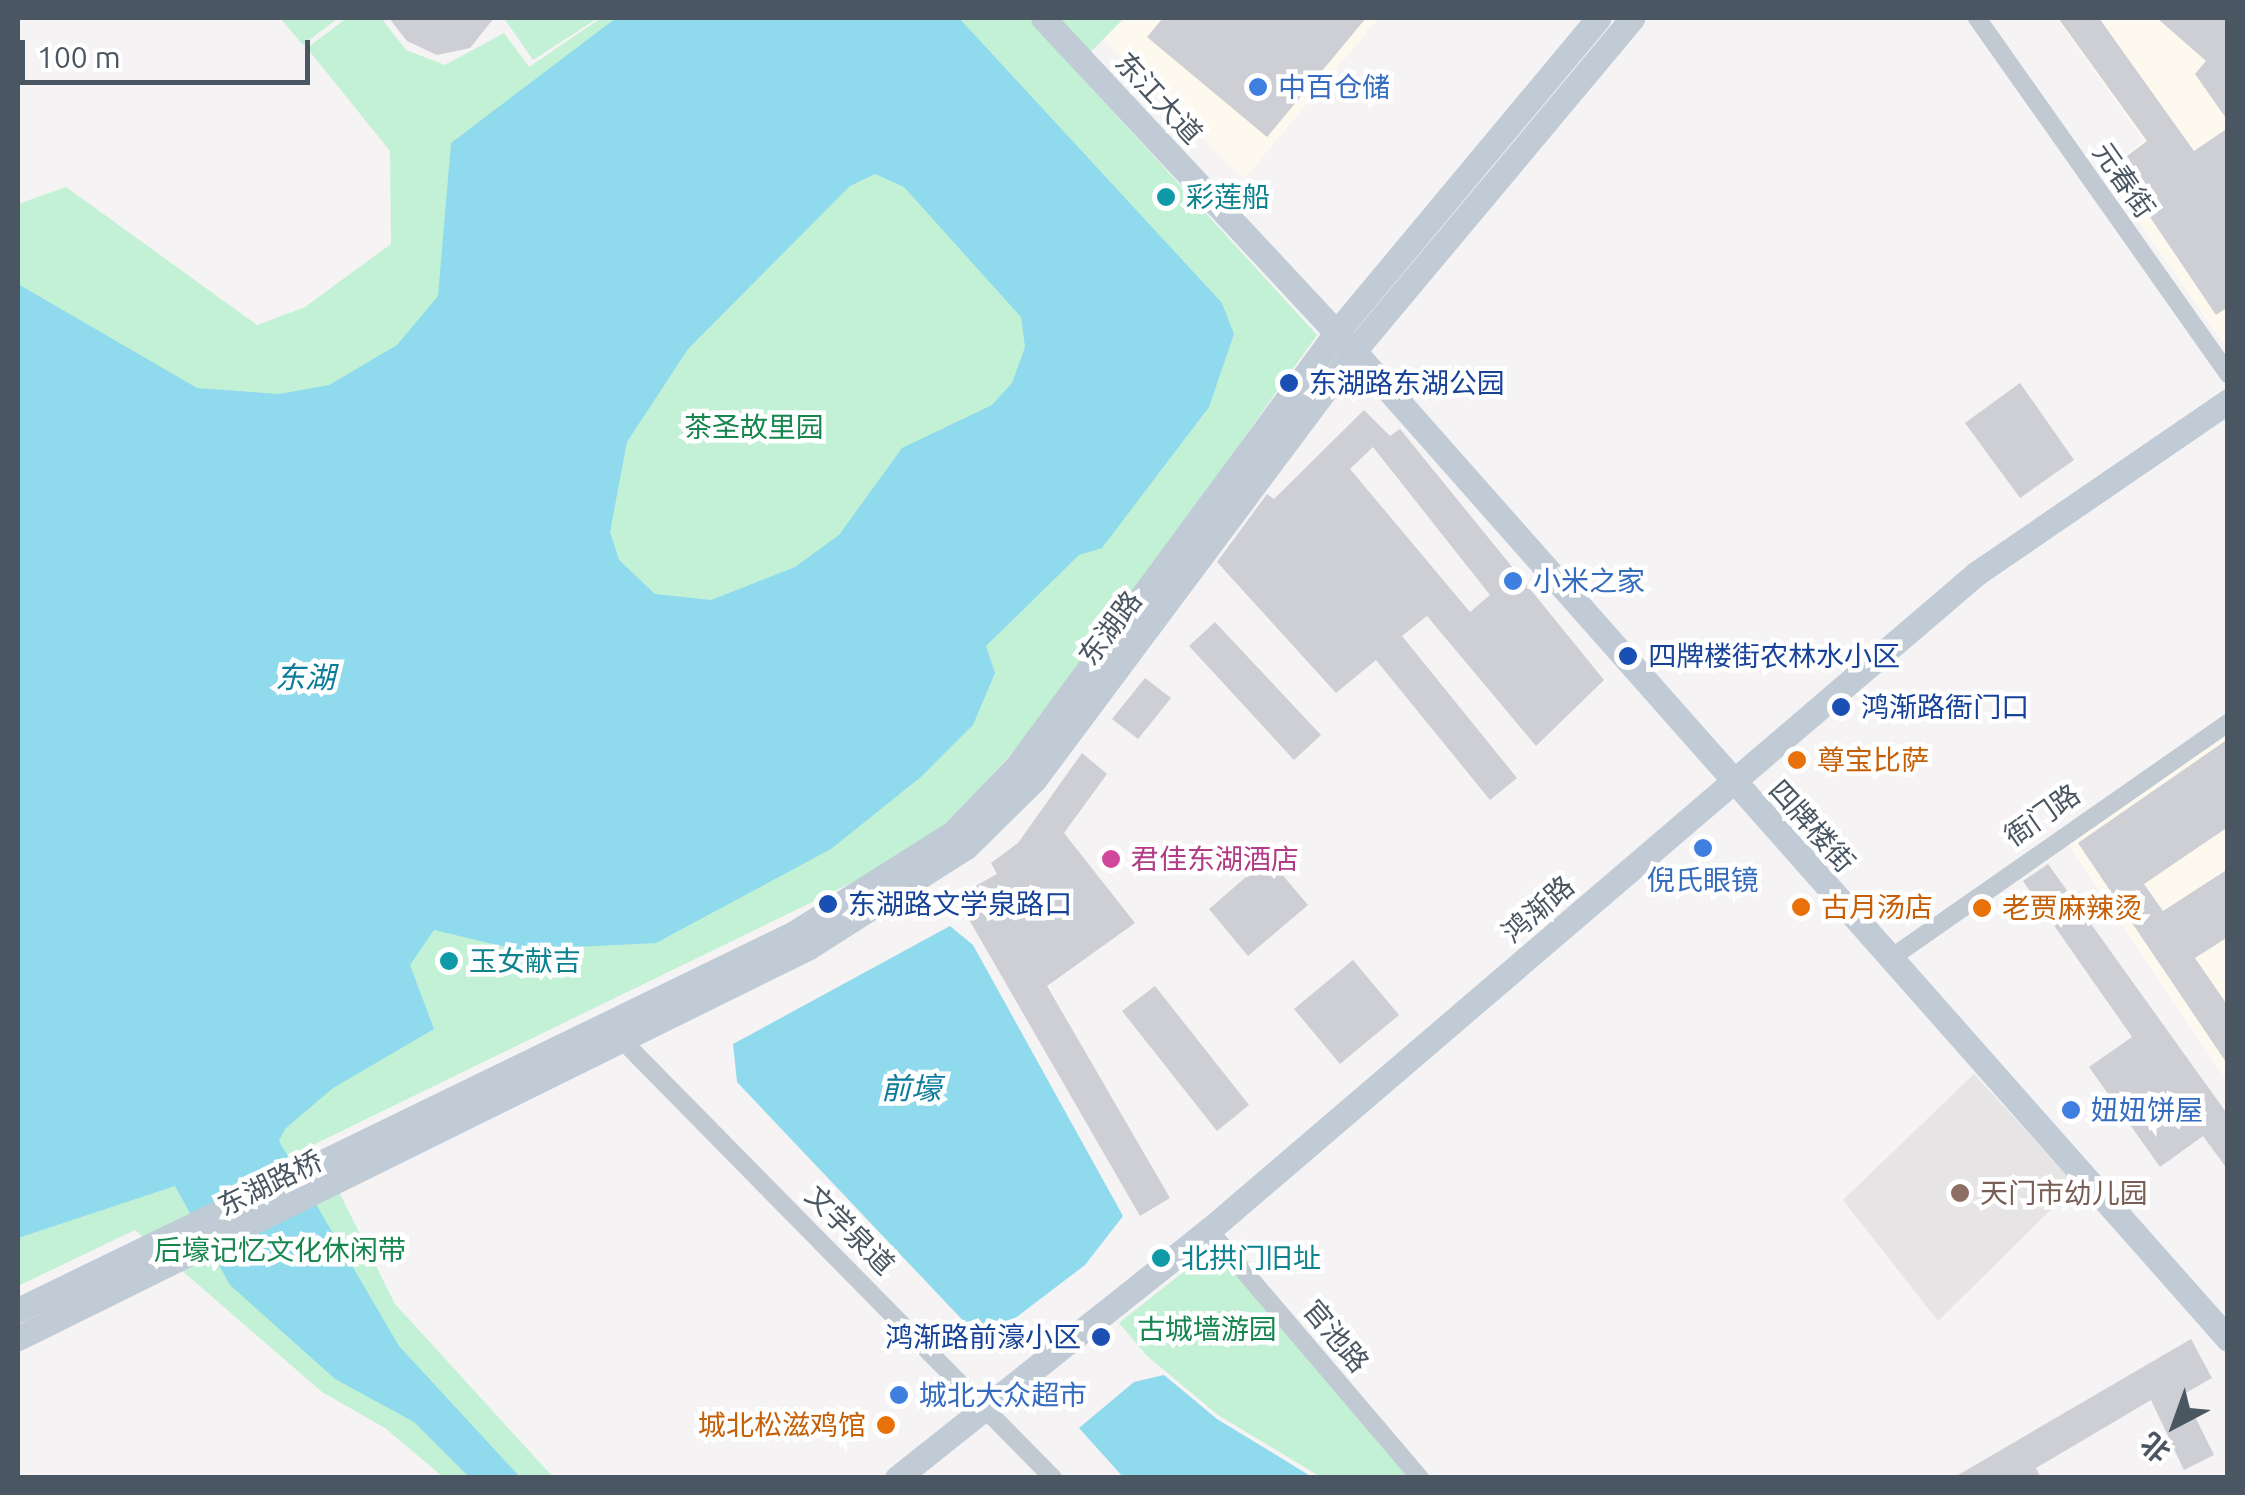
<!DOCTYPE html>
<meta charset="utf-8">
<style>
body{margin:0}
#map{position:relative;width:2245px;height:1495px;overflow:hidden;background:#f5f3f3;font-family:Ubuntu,"Noto Sans SC",sans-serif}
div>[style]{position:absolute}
.commercial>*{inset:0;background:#fdf9ef}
.education>*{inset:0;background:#e6e4e5}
.green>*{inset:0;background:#c3f1d5}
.water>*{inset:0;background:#90daee}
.building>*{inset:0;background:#cdcfd5}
.street>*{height:18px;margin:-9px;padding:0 9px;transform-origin:9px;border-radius:9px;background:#c1cad2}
.secondary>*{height:25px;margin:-12.5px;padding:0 12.5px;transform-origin:12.5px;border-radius:12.5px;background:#c1cbd6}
.dots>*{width:28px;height:28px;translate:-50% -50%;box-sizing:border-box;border:5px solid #fff;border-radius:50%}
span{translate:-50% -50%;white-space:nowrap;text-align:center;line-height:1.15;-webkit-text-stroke:9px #fff;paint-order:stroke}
.shop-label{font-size:28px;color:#366cbe}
.left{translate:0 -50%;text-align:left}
.street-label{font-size:28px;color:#4a5661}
.culture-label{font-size:28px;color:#0d838f}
.transit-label{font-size:28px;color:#164399}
.right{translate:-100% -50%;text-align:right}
.park-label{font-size:28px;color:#17864f}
.food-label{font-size:28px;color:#c56008}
.hotel-label{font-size:28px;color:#b23c85}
.education-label{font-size:28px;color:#785e54}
.water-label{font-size:30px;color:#0c7c9b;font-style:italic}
.frame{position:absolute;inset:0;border:20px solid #4a5661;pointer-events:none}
.north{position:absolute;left:2125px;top:1375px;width:100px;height:100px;-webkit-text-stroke:8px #fff;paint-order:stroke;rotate:221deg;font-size:28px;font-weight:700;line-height:40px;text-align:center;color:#4a5661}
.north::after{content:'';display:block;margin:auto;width:35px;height:45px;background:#4a5661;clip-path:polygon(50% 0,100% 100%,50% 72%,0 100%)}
.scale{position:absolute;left:20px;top:40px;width:290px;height:45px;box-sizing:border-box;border:5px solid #4a5661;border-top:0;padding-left:12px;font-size:30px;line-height:35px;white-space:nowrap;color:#4a5661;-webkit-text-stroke:8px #fff;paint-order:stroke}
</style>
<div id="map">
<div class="commercial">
<i style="clip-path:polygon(1125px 18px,1379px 18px,1244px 179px,1104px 39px)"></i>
<i style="clip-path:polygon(2056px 18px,2227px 18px,2227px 349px,2103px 171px,2144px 141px)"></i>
<i style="clip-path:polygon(2227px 734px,2227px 1081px,2066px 842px)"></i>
</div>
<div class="education">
<i style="clip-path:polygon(1974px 1074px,2076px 1185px,1938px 1321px,1843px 1200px)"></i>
</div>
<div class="green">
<i style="clip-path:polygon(280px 18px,338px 18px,303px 45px)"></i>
<i style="clip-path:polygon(347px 18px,381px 18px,406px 50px,445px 65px,504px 33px,529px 67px,601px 18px,1124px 18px,1074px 69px,1317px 335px,1049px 712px,951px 820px,884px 867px,315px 1144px,395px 1304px,553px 1477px,443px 1477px,385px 1428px,322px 1392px,135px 1230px,18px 1286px,18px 204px,66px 187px,257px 325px,305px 307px,391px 244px,390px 151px,307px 48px)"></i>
<i style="clip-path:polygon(504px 18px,598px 18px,533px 60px)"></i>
<i style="clip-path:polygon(1215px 1247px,1411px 1477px,1321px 1477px,1218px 1415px,1147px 1356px,1119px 1323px)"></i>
</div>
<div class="water">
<i style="clip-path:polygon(evenodd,616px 18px,959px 18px,1222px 303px,1234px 334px,1209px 407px,1102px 548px,1079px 555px,986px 646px,995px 673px,973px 725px,922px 776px,831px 849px,656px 943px,518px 950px,434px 930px,410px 965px,434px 1029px,333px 1088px,285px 1129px,279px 1141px,399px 1346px,520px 1477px,469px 1477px,414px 1422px,335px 1379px,230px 1285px,175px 1186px,18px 1238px,18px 284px,197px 388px,279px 394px,329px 385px,397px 345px,438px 296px,451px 143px,616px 18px,875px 174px,904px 187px,1021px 317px,1025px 347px,1012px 383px,992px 405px,902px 448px,839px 535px,795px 567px,711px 600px,655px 594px,619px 560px,610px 532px,627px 442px,688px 349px,850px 186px,875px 174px)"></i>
<i style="clip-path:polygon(950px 926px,973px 945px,1123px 1216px,1085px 1265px,1001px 1329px,971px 1329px,737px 1082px,733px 1044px)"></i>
<i style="clip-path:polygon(1164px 1375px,1217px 1419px,1312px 1477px,1123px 1477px,1079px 1428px,1134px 1382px)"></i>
</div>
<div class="building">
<i style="clip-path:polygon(389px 18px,494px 18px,470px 48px,437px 55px,407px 41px)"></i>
<i style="clip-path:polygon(1163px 18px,1366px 18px,1267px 137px,1147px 37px)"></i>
<i style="clip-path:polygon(2058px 18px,2099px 18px,2194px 151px,2228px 128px,2228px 307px,2216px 315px,2115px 165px,2147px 141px)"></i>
<i style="clip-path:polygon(2157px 18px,2228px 18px,2228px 121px,2195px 74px,2206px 61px)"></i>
<i style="clip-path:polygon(2020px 383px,2074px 460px,2020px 498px,1965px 423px)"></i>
<i style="clip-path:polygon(evenodd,1364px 410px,1390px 436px,1400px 429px,1604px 680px,1536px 746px,1427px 616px,1402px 636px,1517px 778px,1490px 800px,1376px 660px,1336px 693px,1217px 562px,1267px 494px,1274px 499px,1364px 410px,1373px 447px,1490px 595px,1470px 612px,1350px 469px,1373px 447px)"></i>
<i style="clip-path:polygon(1215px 622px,1321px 735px,1294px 760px,1189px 646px)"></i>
<i style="clip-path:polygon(1145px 678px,1171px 698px,1138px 739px,1112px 719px)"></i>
<i style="clip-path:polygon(2228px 739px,2228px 827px,2144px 884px,2163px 911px,2228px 869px,2228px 937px,2195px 958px,2228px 1006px,2228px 1065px,2078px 843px)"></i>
<i style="clip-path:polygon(1082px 753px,1107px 774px,1064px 833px,1135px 923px,1047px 986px,1170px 1198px,1140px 1216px,956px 897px,997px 874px,991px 863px,1018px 843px)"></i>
<i style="clip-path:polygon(1268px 858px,1308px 905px,1248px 956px,1209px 909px)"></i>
<i style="clip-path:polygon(2048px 864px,2228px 1115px,2228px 1170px,2203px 1136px,2160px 1167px,2089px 1067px,2132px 1037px,2023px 881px)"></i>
<i style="clip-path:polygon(1353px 960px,1399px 1015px,1340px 1064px,1294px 1009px)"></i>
<i style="clip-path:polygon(1155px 986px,1249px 1105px,1217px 1131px,1122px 1011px)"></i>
<i style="clip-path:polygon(2191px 1339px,2212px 1378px,2184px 1394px,2214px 1455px,2184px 1470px,2151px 1400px,2036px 1468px,2041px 1478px,1953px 1478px)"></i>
</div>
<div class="street">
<i style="left:1977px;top:18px;width:436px;rotate:54.8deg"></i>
<i style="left:1891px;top:958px;width:411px;rotate:-34.9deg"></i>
<i style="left:615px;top:1033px;width:624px;rotate:45.45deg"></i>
<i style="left:1209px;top:1230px;width:326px;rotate:49.6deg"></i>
</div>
<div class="secondary">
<i style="left:1043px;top:18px;width:456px;rotate:47deg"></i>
<i style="left:1354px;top:351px;width:1319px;rotate:48.5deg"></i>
<i style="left:18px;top:1310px;width:863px;rotate:-25.91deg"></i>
<i style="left:794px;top:933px;width:188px;rotate:-32.2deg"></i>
<i style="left:953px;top:833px;width:94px;rotate:-46.3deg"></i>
<i style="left:1018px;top:765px;width:536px;rotate:-53.64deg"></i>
<i style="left:1336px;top:333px;width:410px;rotate:-50.2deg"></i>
<i style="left:18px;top:1338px;width:882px;rotate:-26.3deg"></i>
<i style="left:809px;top:947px;width:186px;rotate:-32.5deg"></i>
<i style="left:966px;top:847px;width:95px;rotate:-44.6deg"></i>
<i style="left:1034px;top:780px;width:535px;rotate:-53.28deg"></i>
<i style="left:1354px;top:351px;width:434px;rotate:-50.1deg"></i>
<i style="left:897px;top:1478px;width:399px;rotate:-38.5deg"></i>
<i style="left:1209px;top:1230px;width:1011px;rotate:-40.55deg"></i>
<i style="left:1977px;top:573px;width:304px;rotate:-34.4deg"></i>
</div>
<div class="dots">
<i style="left:1258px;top:87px;background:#3f7fe0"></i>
<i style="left:1166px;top:197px;background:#0f9aa8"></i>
<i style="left:1289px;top:383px;background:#1a4fb4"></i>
<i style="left:1513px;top:581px;background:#3f7fe0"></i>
<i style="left:1628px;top:656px;background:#1a4fb4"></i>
<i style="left:1841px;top:707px;background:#1a4fb4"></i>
<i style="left:1797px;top:760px;background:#e8710a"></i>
<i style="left:1703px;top:848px;background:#3f7fe0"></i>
<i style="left:1111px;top:859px;background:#d1479c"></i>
<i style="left:828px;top:904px;background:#1a4fb4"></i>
<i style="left:1801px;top:907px;background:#e8710a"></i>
<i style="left:1982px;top:908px;background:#e8710a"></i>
<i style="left:449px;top:961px;background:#0f9aa8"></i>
<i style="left:2071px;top:1110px;background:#3f7fe0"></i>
<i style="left:1960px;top:1193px;background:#8d6e63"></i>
<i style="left:1161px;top:1258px;background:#0f9aa8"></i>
<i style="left:1101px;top:1337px;background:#1a4fb4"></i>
<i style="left:899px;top:1395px;background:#3f7fe0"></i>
<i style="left:886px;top:1425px;background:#e8710a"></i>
</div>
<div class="shop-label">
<span class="left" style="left:1278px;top:87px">中百仓储</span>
<span class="left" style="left:1533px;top:581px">小米之家</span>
<span style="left:1703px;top:880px">倪氏眼镜</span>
<span class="left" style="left:2091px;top:1110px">妞妞饼屋</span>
<span class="left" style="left:919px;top:1395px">城北大众超市</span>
</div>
<div class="street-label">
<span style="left:1159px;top:98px;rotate:47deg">东江大道</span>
<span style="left:2124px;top:180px;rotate:55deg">元春街</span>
<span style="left:1110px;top:628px;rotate:-53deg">东湖路</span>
<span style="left:2042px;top:815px;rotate:-35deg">衙门路</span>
<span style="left:1812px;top:826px;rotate:48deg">四牌楼街</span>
<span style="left:1538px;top:909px;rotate:-41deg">鸿渐路</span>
<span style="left:270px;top:1183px;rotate:-26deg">东湖路桥</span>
<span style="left:850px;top:1230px;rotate:45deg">文学泉道</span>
<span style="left:1336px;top:1336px;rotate:50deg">官池路</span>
</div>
<div class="culture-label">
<span class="left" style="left:1186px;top:197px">彩莲船</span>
<span class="left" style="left:469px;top:961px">玉女献吉</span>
<span class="left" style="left:1181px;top:1258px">北拱门旧址</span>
</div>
<div class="transit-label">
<span class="left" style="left:1309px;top:383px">东湖路东湖公园</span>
<span class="left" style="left:1648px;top:656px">四牌楼街农林水小区</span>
<span class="left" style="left:1861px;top:707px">鸿渐路衙门口</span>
<span class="left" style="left:848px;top:904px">东湖路文学泉路口</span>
<span class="right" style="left:1081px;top:1337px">鸿渐路前濠小区</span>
</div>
<div class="park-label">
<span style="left:754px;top:427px">茶圣故里园</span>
<span style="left:280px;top:1250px">后壕记忆文化休闲带</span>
<span style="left:1207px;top:1329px">古城墙游园</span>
</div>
<div class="food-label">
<span class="left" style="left:1817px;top:760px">尊宝比萨</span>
<span class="left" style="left:1821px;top:907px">古月汤店</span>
<span class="left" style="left:2002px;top:908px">老贾麻辣烫</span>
<span class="right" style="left:866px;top:1425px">城北松滋鸡馆</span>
</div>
<div class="hotel-label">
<span class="left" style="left:1131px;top:859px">君佳东湖酒店</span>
</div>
<div class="education-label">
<span class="left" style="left:1980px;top:1193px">天门市幼儿园</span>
</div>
<div class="water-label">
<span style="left:305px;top:677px">东湖</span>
<span style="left:911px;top:1088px">前壕</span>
</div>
<div class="frame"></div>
<div class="north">北</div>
<div class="scale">100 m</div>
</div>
